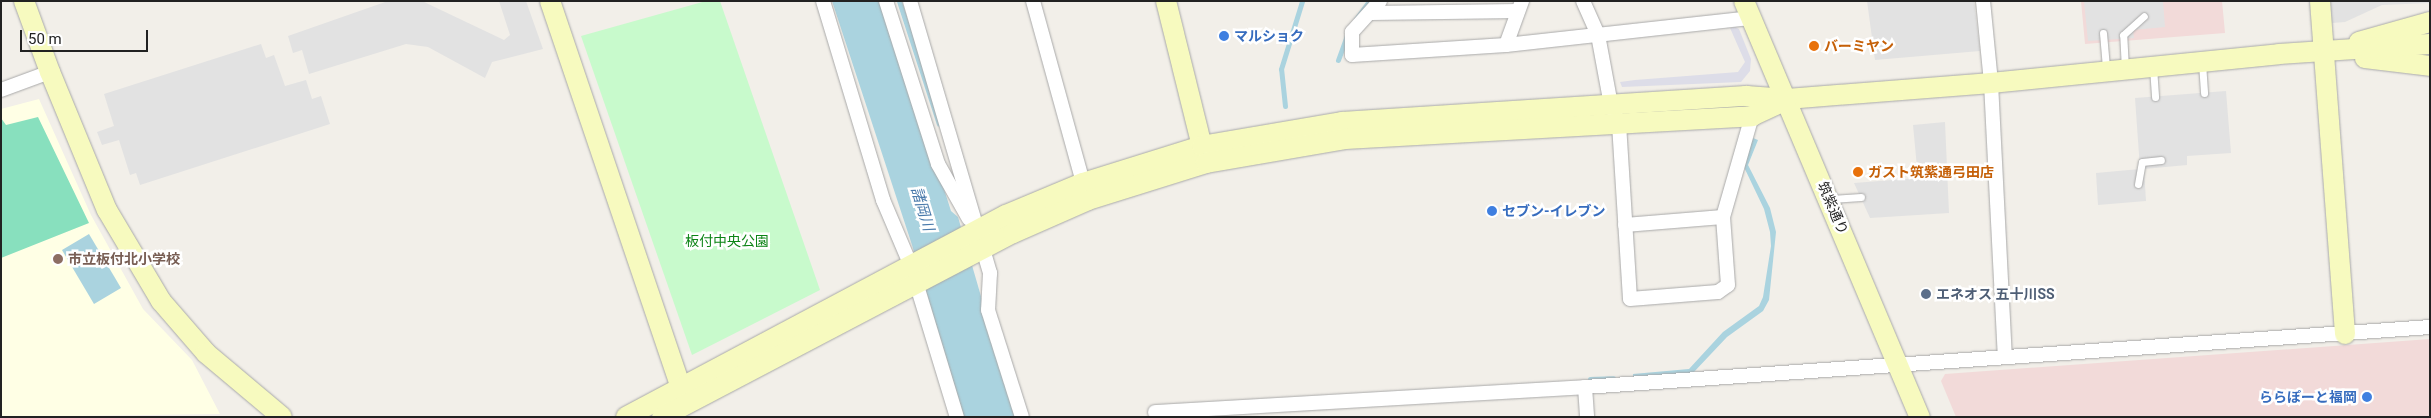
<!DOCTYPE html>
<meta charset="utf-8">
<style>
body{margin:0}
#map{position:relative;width:2431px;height:418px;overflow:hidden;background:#f2efe9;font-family:Roboto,"Noto Sans JP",sans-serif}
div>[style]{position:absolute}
.commercial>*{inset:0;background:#f2dad9}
.education>*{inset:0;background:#ffffe5}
.park>*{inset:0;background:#c8facc}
.pitch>*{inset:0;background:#88e0be}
.parking>*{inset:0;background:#e2e2e2}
.plaza>*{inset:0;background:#dddde8}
.water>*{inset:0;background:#aad3df}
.stream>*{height:5px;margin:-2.5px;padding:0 2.5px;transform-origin:2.5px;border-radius:2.5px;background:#aad3df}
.roads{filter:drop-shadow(0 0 1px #a9a9a9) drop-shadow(0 0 1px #a9a9a9)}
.lane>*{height:7px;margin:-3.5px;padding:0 3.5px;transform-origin:3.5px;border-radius:3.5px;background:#fff}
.street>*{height:14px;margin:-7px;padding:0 7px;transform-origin:7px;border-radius:7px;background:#fff}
.secondary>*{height:20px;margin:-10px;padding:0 10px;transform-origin:10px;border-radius:10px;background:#f7fabf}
.dots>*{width:14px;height:14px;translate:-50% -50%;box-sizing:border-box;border:2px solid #fff;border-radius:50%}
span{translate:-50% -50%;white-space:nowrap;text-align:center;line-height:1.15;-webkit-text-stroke:5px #fff;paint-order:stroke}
.shop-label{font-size:14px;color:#366cbe;font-weight:700}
.left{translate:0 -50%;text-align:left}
.right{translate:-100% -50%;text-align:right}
.food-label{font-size:14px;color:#c56008;font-weight:700}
.street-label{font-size:14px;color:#222}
.park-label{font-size:14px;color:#0c8416}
.education-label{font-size:14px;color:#785e54;font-weight:700}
.service-label{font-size:14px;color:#4e5e75;font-weight:700}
.water-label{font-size:15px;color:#4a7aab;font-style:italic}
.frame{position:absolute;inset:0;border:2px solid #222;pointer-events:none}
.scale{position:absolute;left:20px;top:30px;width:128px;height:22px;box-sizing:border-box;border:2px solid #222;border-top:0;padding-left:6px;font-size:15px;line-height:18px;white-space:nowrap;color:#222;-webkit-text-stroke:4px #fff;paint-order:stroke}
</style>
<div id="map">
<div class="commercial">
<i style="clip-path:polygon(2081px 1px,2222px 1px,2225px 33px,2085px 44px)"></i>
<i style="clip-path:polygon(2430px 339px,2430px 417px,1956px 417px,1941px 381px,1945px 374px)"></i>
</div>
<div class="education">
<i style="clip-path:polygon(39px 99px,91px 215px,143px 309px,192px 360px,220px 414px,1px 417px,1px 109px)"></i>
</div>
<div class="park">
<i style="clip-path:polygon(706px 1px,720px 1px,820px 290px,692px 355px,581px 36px)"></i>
</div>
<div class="pitch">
<i style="clip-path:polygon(38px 117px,89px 223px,1px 258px,1px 118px,6px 125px)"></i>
</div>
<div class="parking">
<i style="clip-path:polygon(388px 1px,422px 1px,504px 40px,510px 35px,499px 1px,526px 1px,543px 49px,492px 62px,485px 78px,428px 47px,406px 44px,309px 74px,302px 50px,293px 53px,288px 36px)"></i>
<i style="clip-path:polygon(1867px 1px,1974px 1px,1980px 51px,1875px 60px)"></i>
<i style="clip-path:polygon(2084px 1px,2163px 1px,2165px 27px,2133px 30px,2134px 38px,2088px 41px)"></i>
<i style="clip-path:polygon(2330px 1px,2430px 1px,2430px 3px,2382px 5px,2345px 22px,2332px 23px)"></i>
<i style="clip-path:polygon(261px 44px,266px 58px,274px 55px,285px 86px,306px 80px,312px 99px,321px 96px,330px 124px,140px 185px,136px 173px,130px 175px,119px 140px,102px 145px,97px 132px,114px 126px,104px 94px)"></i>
<i style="clip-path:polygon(2226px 91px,2231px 153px,2187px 156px,2187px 165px,2144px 169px,2146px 201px,2098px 205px,2096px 173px,2140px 169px,2135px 98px)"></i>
<i style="clip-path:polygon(1945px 122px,1949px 213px,1870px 218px,1854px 183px,1918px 178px,1913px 125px)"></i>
</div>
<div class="plaza">
<i style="clip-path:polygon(1735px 27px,1739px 29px,1751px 59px,1750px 71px,1741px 82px,1622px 87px,1620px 82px,1635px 80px,1738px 72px,1745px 62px,1730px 28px)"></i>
</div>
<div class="water">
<i style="clip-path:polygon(832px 1px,884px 1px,951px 211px,958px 217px,1016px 417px,964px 417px,912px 245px)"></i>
<i style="clip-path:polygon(1753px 138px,1758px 140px,1748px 165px,1770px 208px,1776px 232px,1769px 300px,1763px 311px,1727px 337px,1693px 373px,1633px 378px,1633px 374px,1689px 369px,1723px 332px,1759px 306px,1763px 297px,1771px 246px,1770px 232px,1764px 209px,1743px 165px)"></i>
<i style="clip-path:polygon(89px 234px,121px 288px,94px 304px,62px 250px)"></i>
</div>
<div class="stream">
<i style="left:899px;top:1px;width:129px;rotate:72deg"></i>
<i style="left:1356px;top:19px;width:22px;rotate:-54deg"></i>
<i style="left:1338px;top:60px;width:27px;rotate:-70deg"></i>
<i style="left:1285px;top:106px;width:37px;rotate:-96deg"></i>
<i style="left:1281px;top:69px;width:71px;rotate:-72.8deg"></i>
<i style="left:1590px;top:379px;width:23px;rotate:-2deg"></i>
</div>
<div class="roads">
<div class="lane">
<i style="left:2103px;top:33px;width:37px;rotate:85deg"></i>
<i style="left:2202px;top:63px;width:30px;rotate:86deg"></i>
<i style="left:2153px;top:67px;width:30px;rotate:86deg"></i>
<i style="left:2125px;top:69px;width:34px;rotate:-93deg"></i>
<i style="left:2123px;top:35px;width:28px;rotate:-42deg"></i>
<i style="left:2138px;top:184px;width:22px;rotate:-80deg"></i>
<i style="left:2142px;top:162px;width:19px;rotate:-6deg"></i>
<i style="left:1831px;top:199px;width:30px;rotate:-4deg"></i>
</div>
<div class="street">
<i style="left:823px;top:1px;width:208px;rotate:73.2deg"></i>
<i style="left:883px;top:200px;width:72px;rotate:67deg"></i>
<i style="left:911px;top:266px;width:158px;rotate:73.1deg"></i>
<i style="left:886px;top:1px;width:171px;rotate:72.3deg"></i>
<i style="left:938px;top:164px;width:63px;rotate:60.6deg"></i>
<i style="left:910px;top:1px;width:284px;rotate:73.6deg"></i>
<i style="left:990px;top:273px;width:37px;rotate:93deg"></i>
<i style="left:988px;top:310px;width:112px;rotate:72.4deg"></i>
<i style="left:1033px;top:1px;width:189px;rotate:74.6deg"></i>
<i style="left:1380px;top:1px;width:42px;rotate:132.1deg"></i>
<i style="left:1352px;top:32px;width:23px;rotate:90deg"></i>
<i style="left:1352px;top:55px;width:154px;rotate:-3.7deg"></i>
<i style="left:1506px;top:45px;width:245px;rotate:-6.3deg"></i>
<i style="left:1583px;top:1px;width:37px;rotate:66deg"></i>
<i style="left:1598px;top:35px;width:71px;rotate:79.5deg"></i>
<i style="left:1611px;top:105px;width:21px;rotate:67deg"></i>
<i style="left:1619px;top:124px;width:175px;rotate:86.4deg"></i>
<i style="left:1630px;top:299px;width:88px;rotate:-4.5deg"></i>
<i style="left:1718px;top:292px;width:12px;rotate:-35deg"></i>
<i style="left:1728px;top:285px;width:68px;rotate:-94.2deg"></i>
<i style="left:1723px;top:217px;width:105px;rotate:-74deg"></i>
<i style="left:1983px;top:1px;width:82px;rotate:84.4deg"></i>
<i style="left:1991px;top:83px;width:272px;rotate:87.1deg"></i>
<i style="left:1371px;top:13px;width:147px;rotate:-0.8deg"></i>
<i style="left:1506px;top:45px;width:47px;rotate:-70deg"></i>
<i style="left:1px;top:90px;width:52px;rotate:-20.2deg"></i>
<i style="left:1625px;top:225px;width:98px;rotate:-4.7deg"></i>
<i style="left:1585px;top:387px;width:30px;rotate:86deg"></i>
<i style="left:1155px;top:412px;width:431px;rotate:-3.3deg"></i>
<i style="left:1585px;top:387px;width:847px;rotate:-4.06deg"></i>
</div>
<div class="secondary">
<i style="left:24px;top:1px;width:76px;rotate:69.9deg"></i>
<i style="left:50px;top:72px;width:149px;rotate:67.6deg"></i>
<i style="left:107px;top:210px;width:106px;rotate:59.3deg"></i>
<i style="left:161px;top:301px;width:69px;rotate:49.1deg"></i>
<i style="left:206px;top:353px;width:99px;rotate:40.1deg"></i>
<i style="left:550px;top:1px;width:418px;rotate:71.3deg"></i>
<i style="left:1166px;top:1px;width:163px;rotate:76.1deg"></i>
<i style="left:1744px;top:1px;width:452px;rotate:67.1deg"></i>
<i style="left:2320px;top:1px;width:334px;rotate:85.7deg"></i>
<i style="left:2359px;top:42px;width:74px;rotate:-15.7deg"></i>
<i style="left:2365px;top:58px;width:65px;rotate:7deg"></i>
<i style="left:626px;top:417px;width:430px;rotate:-28deg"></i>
<i style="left:1006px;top:215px;width:83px;rotate:-22.6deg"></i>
<i style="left:1083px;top:183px;width:125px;rotate:-17.3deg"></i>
<i style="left:1202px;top:146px;width:142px;rotate:-9.7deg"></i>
<i style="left:1342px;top:122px;width:405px;rotate:-3.7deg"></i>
<i style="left:1746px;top:96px;width:41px;rotate:4.2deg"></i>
<i style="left:1787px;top:99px;width:205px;rotate:-4.5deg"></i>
<i style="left:1991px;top:83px;width:289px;rotate:-5.7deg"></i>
<i style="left:2279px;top:54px;width:151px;rotate:-3.8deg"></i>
<i style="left:662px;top:417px;width:396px;rotate:-27.7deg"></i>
<i style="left:1013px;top:233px;width:82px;rotate:-23.7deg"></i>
<i style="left:1088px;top:200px;width:124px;rotate:-17.4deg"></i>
<i style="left:1206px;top:163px;width:141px;rotate:-9.8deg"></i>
<i style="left:1345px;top:139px;width:408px;rotate:-3.2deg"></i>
<i style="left:1752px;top:116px;width:38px;rotate:-25deg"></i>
</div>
</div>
<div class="dots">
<i style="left:1224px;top:36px;background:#3f7fe0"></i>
<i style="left:1814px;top:46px;background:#e8710a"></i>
<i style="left:1858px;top:172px;background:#e8710a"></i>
<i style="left:1492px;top:211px;background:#3f7fe0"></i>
<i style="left:58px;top:259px;background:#8d6e63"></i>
<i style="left:1926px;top:294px;background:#5c6f8a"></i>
<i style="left:2367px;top:397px;background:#3f7fe0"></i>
</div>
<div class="shop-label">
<span class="left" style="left:1234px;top:36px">マルショク</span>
<span class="left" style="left:1502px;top:211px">セブン-イレブン</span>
<span class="right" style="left:2357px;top:397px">ららぽーと福岡</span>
</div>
<div class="food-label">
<span class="left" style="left:1824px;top:46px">バーミヤン</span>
<span class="left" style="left:1868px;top:172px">ガスト筑紫通弓田店</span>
</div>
<div class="street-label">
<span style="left:1833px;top:208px;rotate:67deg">筑紫通り</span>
</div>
<div class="park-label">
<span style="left:727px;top:241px">板付中央公園</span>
</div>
<div class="education-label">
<span class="left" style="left:68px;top:259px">市立板付北小学校</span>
</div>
<div class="service-label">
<span class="left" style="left:1936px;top:294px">エネオス 五十川SS</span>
</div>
<div class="water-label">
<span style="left:922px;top:209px;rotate:73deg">諸岡川</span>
</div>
<div class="frame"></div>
<div class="scale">50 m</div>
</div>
